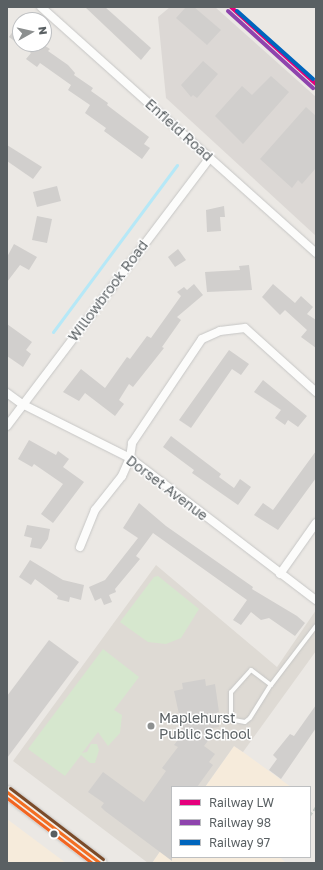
<!DOCTYPE html>
<style>
body{margin:0}
#map{position:relative;width:323px;height:870px;overflow:hidden;background:#ebe8e4;font-family:"Golos Text",sans-serif}
div>[style]{position:absolute}
.commercial>*{inset:0;background:#f6ebdb}
.industrial>*{inset:0;background:#dcd8d5}
.education>*{inset:0;background:#dedad4}
.green>*{inset:0;background:#d6e7ce}
.stream>*{height:3px;margin:-1.5px;padding:0 1.5px;transform-origin:1.5px;border-radius:1.5px;background:#b6e8f7}
.building>*{inset:0;background:#d1cfcd}
.path>*{height:2px;margin-top:-1px;transform-origin:0;background:repeating-linear-gradient(90deg,#c6ccc7 0 4px,transparent 0 6px)}
.roads{filter:drop-shadow(0 0 1px #c6c6c5) drop-shadow(0 0 1px #c6c6c5)}
.service>*{height:4px;margin:-2px;padding:0 2px;transform-origin:2px;border-radius:2px;background:#fcfcfb}
.minor>*{height:8px;margin:-4px;padding:0 4px;transform-origin:4px;border-radius:4px;background:#fcfcfb}
.primary>*{height:13px;margin:-6.5px;padding:0 6.5px;transform-origin:6.5px;border-radius:6.5px;background:#f2eee7}
.bus-1>*{height:3px;margin:-1.5px;padding:0 1.5px;transform-origin:1.5px;border-radius:1.5px;background:#f26f23}
.bus-2>*{height:3px;margin:-1.5px;padding:0 1.5px;transform-origin:1.5px;border-radius:1.5px;background:#f26522}
.bus-3>*{height:3px;margin:-1.5px;padding:0 1.5px;transform-origin:1.5px;border-radius:1.5px;background:#7a4b2a}
.rail-1>*{height:4px;margin:-2px;padding:0 2px;transform-origin:2px;border-radius:2px;background:#e5007d}
.rail-2>*{height:4px;margin:-2px;padding:0 2px;transform-origin:2px;border-radius:2px;background:#8e44ad}
.rail-3>*{height:4px;margin:-2px;padding:0 2px;transform-origin:2px;border-radius:2px;background:#0065bd}
.dots>*{width:11px;height:11px;translate:-50% -50%;box-sizing:border-box;border:2px solid #fff;border-radius:50%}
span{translate:-50% -50%;white-space:nowrap;text-align:center;line-height:1.15;-webkit-text-stroke:3px #fff;paint-order:stroke}
.street-label{font-size:14px;color:#5a6063}
.poi-label{font-size:14px;color:#5a6063}
.left{translate:0 -50%;text-align:left}
.frame{position:absolute;inset:0;border:8px solid #5a6063;pointer-events:none}
.legend{position:absolute;left:171px;top:786px;width:140px;height:72px;box-sizing:border-box;background:#fff;border:1px solid #bdbfc1;margin:0;padding:5px 7px;list-style:none;font-size:12px;color:#5a6063}
.legend li{display:flex;align-items:center;gap:8px;height:20px}
.legend b{width:20px;border:1px solid #bdbfc1}
.north{position:absolute;left:12px;top:12px;width:40px;height:40px;box-sizing:border-box;background:#fff;border:1px solid #bdbfc1;border-radius:50%;rotate:82deg;font-size:11px;font-weight:700;line-height:16px;text-align:center;color:#5a6063}
.north::after{content:'';display:block;margin:auto;width:14px;height:18px;background:#8d9090;clip-path:polygon(50% 0,100% 100%,50% 72%,0 100%)}
</style>
<div id="map">
<div class="commercial">
<i style="clip-path:polygon(234px 746px,243px 752px,291px 787px,205px 787px)"></i>
<i style="clip-path:polygon(7px 819px,66px 863px,7px 863px)"></i>
<i style="clip-path:polygon(172px 834px,172px 857px,280px 857px,286px 863px,152px 863px)"></i>
</div>
<div class="industrial">
<i style="clip-path:polygon(170px 7px,215px 7px,316px 97px,316px 236px,166px 98px,158px 17px)"></i>
</div>
<div class="education">
<i style="clip-path:polygon(156px 565px,277px 667px,316px 610px,316px 651px,243px 752px,234px 746px,205px 787px,172px 787px,172px 834px,152px 863px,148px 863px,13px 761px)"></i>
</div>
<div class="green">
<i style="clip-path:polygon(158px 576px,199px 609px,181px 638px,166px 644px,148px 642px,120px 622px,154px 577px)"></i>
<i style="clip-path:polygon(103px 649px,139px 677px,114px 710px,122px 715px,120px 733px,108px 746px,98px 732px,82px 753px,87px 752px,91px 744px,97px 744px,99px 750px,95px 763px,90px 763px,81px 755px,65px 776px,28px 749px)"></i>
</div>
<div class="stream">
<i style="left:53px;top:332px;width:208px;rotate:-53.4deg"></i>
</div>
<div class="building">
<i style="clip-path:polygon(85px 7px,105px 7px,151px 48px,141px 60px)"></i>
<i style="clip-path:polygon(186px 7px,194px 7px,221px 30px,207px 45px,176px 18px)"></i>
<i style="clip-path:polygon(20px 21px,20px 44px,42px 44px,50px 49px,48px 51px,68px 65px,75px 73px,74px 75px,93px 88px,91px 91px,108px 103px,107px 105px,149px 137px,144px 144px,150px 148px,142px 159px,104px 131px,106px 128px,85px 113px,90px 105px,68px 90px,71px 85px,40px 63px,37px 67px,26px 59px,31px 53px,9px 37px)"></i>
<i style="clip-path:polygon(203px 61px,218px 74px,197px 98px,193px 95px,191px 97px,181px 85px)"></i>
<i style="clip-path:polygon(271px 76px,289px 92px,243px 144px,215px 116px,242px 86px,252px 95px)"></i>
<i style="clip-path:polygon(306px 107px,316px 116px,316px 168px,302px 184px,298px 180px,292px 188px,260px 159px)"></i>
<i style="clip-path:polygon(7px 145px,42px 167px,33px 179px,7px 161px)"></i>
<i style="clip-path:polygon(57px 186px,61px 201px,37px 207px,33px 192px)"></i>
<i style="clip-path:polygon(224px 206px,225px 217px,220px 217px,221px 231px,207px 232px,206px 210px)"></i>
<i style="clip-path:polygon(37px 216px,52px 219px,47px 243px,32px 240px)"></i>
<i style="clip-path:polygon(14px 244px,37px 257px,29px 270px,20px 265px,7px 282px,7px 257px)"></i>
<i style="clip-path:polygon(178px 249px,186px 260px,175px 267px,168px 257px)"></i>
<i style="clip-path:polygon(249px 265px,252px 290px,207px 292px,205px 272px,240px 270px,239px 266px)"></i>
<i style="clip-path:polygon(194px 284px,203px 295px,177px 317px,181px 320px,162px 347px,164px 348px,133px 387px,129px 384px,119px 400px,124px 404px,115px 416px,85px 393px,79px 401px,63px 392px,81px 369px,105px 388px,127px 357px,130px 359px,147px 336px,151px 338px,181px 296px,177px 292px,184px 287px,187px 290px)"></i>
<i style="clip-path:polygon(273px 284px,295px 303px,301px 296px,313px 307px,307px 314px,316px 320px,316px 348px,301px 337px,307px 330px,285px 310px,280px 315px,262px 297px)"></i>
<i style="clip-path:polygon(7px 324px,32px 342px,26px 350px,31px 354px,23px 367px,7px 356px)"></i>
<i style="clip-path:polygon(229px 350px,249px 364px,241px 375px,232px 369px,191px 428px,179px 420px)"></i>
<i style="clip-path:polygon(263px 380px,307px 416px,298px 427px,288px 420px,285px 425px,275px 418px,281px 410px,254px 392px)"></i>
<i style="clip-path:polygon(171px 436px,221px 474px,219px 477px,234px 488px,240px 479px,251px 487px,238px 505px,192px 473px,194px 470px,163px 447px)"></i>
<i style="clip-path:polygon(29px 440px,56px 455px,58px 451px,69px 459px,63px 467px,84px 482px,53px 523px,41px 514px,63px 484px,34px 464px,32px 467px,18px 459px)"></i>
<i style="clip-path:polygon(316px 451px,316px 478px,278px 530px,254px 515px,263px 503px,273px 510px)"></i>
<i style="clip-path:polygon(139px 503px,166px 526px,253px 587px,252px 589px,297px 616px,305px 623px,295px 636px,269px 618px,261px 620px,251px 612px,241px 625px,233px 620px,247px 600px,153px 533px,136px 556px,140px 559px,115px 589px,116px 592px,109px 595px,112px 602px,104px 605px,101px 598px,95px 601px,89px 587px,105px 580px,138px 538px,123px 528px)"></i>
<i style="clip-path:polygon(27px 525px,50px 529px,48px 539px,41px 549px,30px 547px,32px 538px,24px 536px)"></i>
<i style="clip-path:polygon(30px 560px,63px 580px,84px 585px,81px 600px,70px 597px,69px 602px,57px 599px,58px 596px,35px 579px,31px 585px,19px 577px)"></i>
<i style="clip-path:polygon(49px 640px,79px 662px,7px 758px,7px 696px)"></i>
<i style="clip-path:polygon(205px 679px,206px 686px,215px 684px,219px 712px,217px 712px,219px 727px,212px 728px,213px 734px,204px 746px,215px 754px,209px 762px,213px 765px,197px 787px,172px 787px,172px 861px,105px 811px,101px 807px,104px 803px,88px 792px,103px 772px,144px 802px,166px 771px,162px 768px,178px 747px,174px 745px,183px 733px,174px 691px,183px 689px,182px 683px)"></i>
<i style="clip-path:polygon(316px 705px,316px 728px,281px 779px,269px 770px,277px 759px,273px 755px,290px 734px,294px 736px)"></i>
</div>
<div class="path">
<i style="left:310px;top:816px;width:11px;rotate:-56deg"></i>
</div>
<div class="roads">
<div class="service">
<i style="left:271px;top:685px;width:25px;rotate:-143deg"></i>
<i style="left:251px;top:670px;width:30px;rotate:132deg"></i>
<i style="left:231px;top:692px;width:22px;rotate:90deg"></i>
<i style="left:231px;top:714px;width:7px;rotate:63deg"></i>
<i style="left:234px;top:720px;width:11px;rotate:10deg"></i>
<i style="left:245px;top:722px;width:6px;rotate:-39deg"></i>
<i style="left:250px;top:718px;width:39px;rotate:-58deg"></i>
<i style="left:271px;top:685px;width:74px;rotate:-52.7deg"></i>
</div>
<div class="minor">
<i style="left:41px;top:7px;width:369px;rotate:41.8deg"></i>
<i style="left:7px;top:393px;width:19px;rotate:36deg"></i>
<i style="left:22px;top:404px;width:121px;rotate:26.6deg"></i>
<i style="left:130px;top:458px;width:234px;rotate:37.4deg"></i>
<i style="left:7px;top:426px;width:336px;rotate:-52.9deg"></i>
<i style="left:80px;top:547px;width:40px;rotate:-68deg"></i>
<i style="left:95px;top:510px;width:43px;rotate:-51.5deg"></i>
<i style="left:122px;top:476px;width:20px;rotate:-66deg"></i>
<i style="left:130px;top:458px;width:15px;rotate:-82deg"></i>
<i style="left:132px;top:443px;width:125px;rotate:-56.1deg"></i>
<i style="left:202px;top:339px;width:20px;rotate:-24deg"></i>
<i style="left:220px;top:331px;width:25px;rotate:-7deg"></i>
<i style="left:245px;top:328px;width:96px;rotate:42deg"></i>
<i style="left:280px;top:574px;width:62px;rotate:-54.8deg"></i>
</div>
<div class="primary">
<i style="left:7px;top:792px;width:117px;rotate:37.4deg"></i>
</div>
</div>
<div class="bus-1">
<i style="left:7px;top:792px;width:117px;rotate:37.4deg"></i>
</div>
<div class="bus-2">
<i style="left:7px;top:798px;width:107px;rotate:37.4deg"></i>
</div>
<div class="bus-3">
<i style="left:10px;top:788px;width:117px;rotate:37.4deg"></i>
</div>
<div class="rail-1">
<i style="left:231px;top:7px;width:115px;rotate:42.2deg"></i>
</div>
<div class="rail-2">
<i style="left:228px;top:11px;width:115px;rotate:42.2deg"></i>
</div>
<div class="rail-3">
<i style="left:237px;top:11px;width:102px;rotate:41.8deg"></i>
</div>
<div class="dots">
<i style="left:151px;top:726px;background:#8d9090"></i>
<i style="left:54px;top:834px;background:#5a6063"></i>
</div>
<div class="street-label">
<span style="left:179px;top:130px;rotate:42deg">Enfield Road</span>
<span style="left:108px;top:291px;rotate:-53deg">Willowbrook Road</span>
<span style="left:167px;top:488px;rotate:37deg">Dorset Avenue</span>
</div>
<div class="poi-label">
<span class="left" style="left:159px;top:726px">Maplehurst<br>Public School</span>
</div>
<div class="frame"></div>
<ul class="legend">
<li><b style="height:5px;background:#e5007d"></b>Railway LW</li>
<li><b style="height:5px;background:#8e44ad"></b>Railway 98</li>
<li><b style="height:5px;background:#0065bd"></b>Railway 97</li>
</ul>
<div class="north">N</div>
</div>
